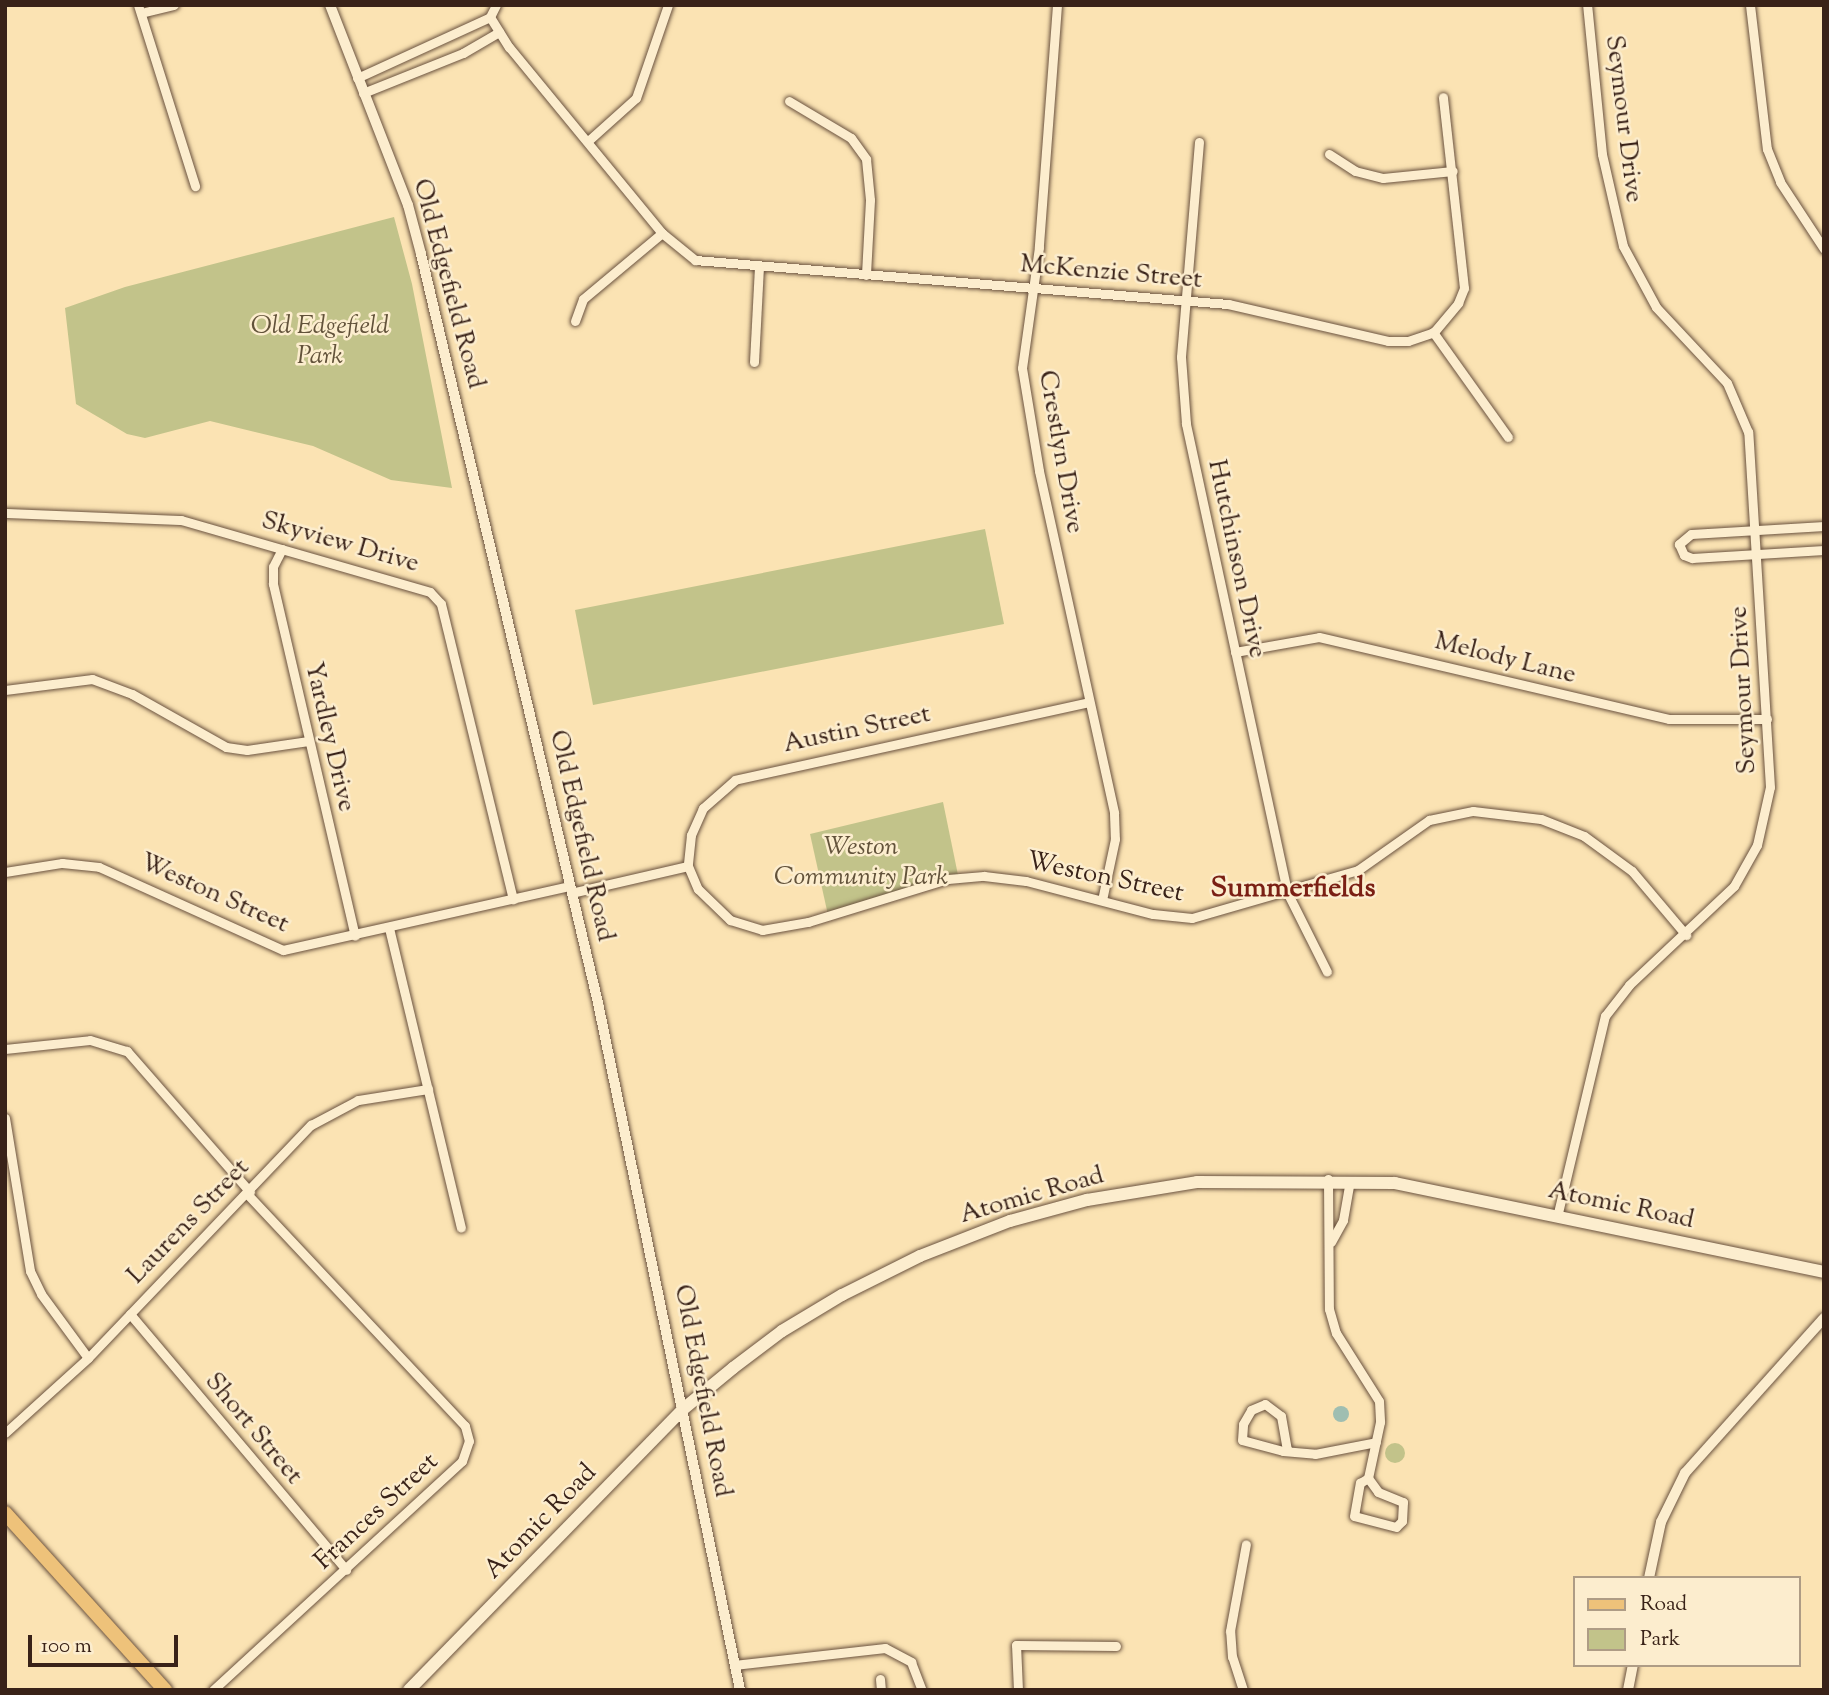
<!DOCTYPE html>
<style>
body{margin:0}
#map{position:relative;width:1829px;height:1695px;overflow:hidden;background:#fbe3b3;font-family:"Sorts Mill Goudy",serif}
div>[style]{position:absolute}
.green>*{inset:0;background:#c2c38a}
.round{border-radius:50%}
.water>*{inset:0;background:#9fbeb1}
.roads{filter:drop-shadow(0 0 2px #6a523f) drop-shadow(0 0 2px #6a523f)}
.minor>*{height:9px;margin:-4.5px;padding:0 4.5px;transform-origin:4.5px;border-radius:4.5px;background:#fcedce}
.tertiary>*{height:10px;margin:-5px;padding:0 5px;transform-origin:5px;border-radius:5px;background:#fcedce}
.secondary>*{height:12px;margin:-6px;padding:0 6px;transform-origin:6px;border-radius:6px;background:#fcedce}
.primary>*{height:14px;margin:-7px;padding:0 7px;transform-origin:7px;border-radius:7px;background:#eec27a}
span{translate:-50% -50%;white-space:nowrap;text-align:center;line-height:1.15;-webkit-text-stroke:5px #fcedce;paint-order:stroke}
.street-label{font-size:26px;color:#392218}
.park-label{font-size:26px;color:#62523a;font-style:italic}
.neighbourhood-label{font-size:28px;color:#7a1f14;font-weight:700}
.frame{position:absolute;inset:0;border:7px solid #392218;pointer-events:none}
.legend{position:absolute;left:1573px;top:1576px;width:228px;height:91px;box-sizing:border-box;background:#fcedce;border:2px solid #ae9c85;margin:0;padding:9px 12px;list-style:none;font-size:21px;color:#392218}
.legend li{display:flex;align-items:center;gap:14px;height:35px}
.legend b{width:35px;border:2px solid #ae9c85}
.scale{position:absolute;left:28px;top:1635px;width:150px;height:32px;box-sizing:border-box;border:4px solid #392218;border-top:0;padding-left:9px;font-size:21px;line-height:24px;white-space:nowrap;color:#392218;-webkit-text-stroke:5px #fcedce;paint-order:stroke}
</style>
<div id="map">
<div class="green">
<i style="clip-path:polygon(394px 217px,412px 284px,452px 488px,391px 480px,313px 446px,210px 421px,145px 438px,127px 434px,76px 404px,65px 308px,125px 287px)"></i>
<i style="clip-path:polygon(985px 529px,1004px 624px,593px 705px,575px 610px)"></i>
<i style="clip-path:polygon(943px 802px,958px 875px,828px 915px,810px 834px)"></i>
<i class="round" style="left:1385px;top:1443px;width:20px;height:20px"></i>
</div>
<div class="water">
<i class="round" style="left:1333px;top:1406px;width:16px;height:16px"></i>
</div>
<div class="roads">
<div class="minor">
<i style="left:138px;top:5px;width:190px;rotate:72.5deg"></i>
<i style="left:496px;top:5px;width:13px;rotate:117deg"></i>
<i style="left:490px;top:17px;width:36px;rotate:58deg"></i>
<i style="left:509px;top:47px;width:241px;rotate:50.6deg"></i>
<i style="left:662px;top:233px;width:43px;rotate:39.3deg"></i>
<i style="left:695px;top:260px;width:535px;rotate:4.72deg"></i>
<i style="left:1228px;top:304px;width:164px;rotate:13deg"></i>
<i style="left:1388px;top:341px;width:20px"></i>
<i style="left:1408px;top:341px;width:28px;rotate:-19deg"></i>
<i style="left:1434px;top:332px;width:38px;rotate:-50deg"></i>
<i style="left:1458px;top:303px;width:16px;rotate:-68deg"></i>
<i style="left:1464px;top:288px;width:192px;rotate:-96.3deg"></i>
<i style="left:1057px;top:5px;width:243px;rotate:94.3deg"></i>
<i style="left:1039px;top:247px;width:122px;rotate:98deg"></i>
<i style="left:1022px;top:368px;width:104px;rotate:80.6deg"></i>
<i style="left:1039px;top:471px;width:350px;rotate:77.6deg"></i>
<i style="left:1114px;top:813px;width:26px;rotate:88deg"></i>
<i style="left:1115px;top:839px;width:62px;rotate:102deg"></i>
<i style="left:1750px;top:5px;width:145px;rotate:83.3deg"></i>
<i style="left:1767px;top:149px;width:35px;rotate:68deg"></i>
<i style="left:1780px;top:182px;width:80px;rotate:56.7deg"></i>
<i style="left:141px;top:13px;width:34px;rotate:-14deg"></i>
<i style="left:357px;top:78px;width:146px;rotate:-24.6deg"></i>
<i style="left:363px;top:93px;width:108px;rotate:-21.8deg"></i>
<i style="left:463px;top:53px;width:42px;rotate:-30.3deg"></i>
<i style="left:789px;top:101px;width:72px;rotate:30.8deg"></i>
<i style="left:851px;top:138px;width:26px;rotate:54deg"></i>
<i style="left:866px;top:159px;width:41px;rotate:84.4deg"></i>
<i style="left:870px;top:200px;width:75px;rotate:93.1deg"></i>
<i style="left:588px;top:141px;width:64px;rotate:-41.9deg"></i>
<i style="left:636px;top:98px;width:98px;rotate:-71deg"></i>
<i style="left:1199px;top:142px;width:216px;rotate:94.8deg"></i>
<i style="left:1181px;top:357px;width:67px;rotate:85.7deg"></i>
<i style="left:1186px;top:424px;width:479px;rotate:77.8deg"></i>
<i style="left:1287px;top:892px;width:89px;rotate:63.4deg"></i>
<i style="left:1329px;top:154px;width:31px;rotate:33deg"></i>
<i style="left:1355px;top:171px;width:29px;rotate:14deg"></i>
<i style="left:1383px;top:178px;width:70px;rotate:-5.7deg"></i>
<i style="left:575px;top:321px;width:23px;rotate:-70deg"></i>
<i style="left:583px;top:299px;width:103px;rotate:-39.9deg"></i>
<i style="left:1433px;top:332px;width:129px;rotate:54.5deg"></i>
<i style="left:754px;top:362px;width:95px;rotate:-87deg"></i>
<i style="left:5px;top:513px;width:176px;rotate:2.3deg"></i>
<i style="left:181px;top:520px;width:259px;rotate:16.1deg"></i>
<i style="left:430px;top:592px;width:16px;rotate:47deg"></i>
<i style="left:441px;top:604px;width:304px;rotate:76.3deg"></i>
<i style="left:1824px;top:526px;width:133px;rotate:176.6deg"></i>
<i style="left:1691px;top:534px;width:16px;rotate:140deg"></i>
<i style="left:1679px;top:544px;width:12px;rotate:66deg"></i>
<i style="left:1684px;top:555px;width:9px;rotate:21deg"></i>
<i style="left:1692px;top:558px;width:132px;rotate:-3.5deg"></i>
<i style="left:282px;top:549px;width:20px;rotate:117deg"></i>
<i style="left:273px;top:567px;width:17px;rotate:90deg"></i>
<i style="left:273px;top:584px;width:361px;rotate:76.9deg"></i>
<i style="left:1235px;top:652px;width:85px;rotate:-10.1deg"></i>
<i style="left:1319px;top:637px;width:359px;rotate:13.2deg"></i>
<i style="left:1669px;top:719px;width:98px"></i>
<i style="left:5px;top:690px;width:88px;rotate:-7.2deg"></i>
<i style="left:92px;top:679px;width:43px;rotate:20.6deg"></i>
<i style="left:132px;top:694px;width:108px;rotate:29.4deg"></i>
<i style="left:226px;top:747px;width:21px;rotate:8deg"></i>
<i style="left:247px;top:750px;width:62px;rotate:-8.4deg"></i>
<i style="left:1089px;top:702px;width:362px;rotate:167.6deg"></i>
<i style="left:735px;top:780px;width:43px;rotate:138.8deg"></i>
<i style="left:703px;top:808px;width:30px;rotate:114deg"></i>
<i style="left:691px;top:835px;width:31px;rotate:96deg"></i>
<i style="left:688px;top:866px;width:25px;rotate:67deg"></i>
<i style="left:698px;top:889px;width:45px;rotate:44.1deg"></i>
<i style="left:730px;top:920px;width:34px;rotate:17deg"></i>
<i style="left:762px;top:930px;width:47px;rotate:-9.9deg"></i>
<i style="left:808px;top:922px;width:146px;rotate:-17.1deg"></i>
<i style="left:948px;top:879px;width:36px;rotate:-5deg"></i>
<i style="left:984px;top:876px;width:42px;rotate:6.8deg"></i>
<i style="left:1026px;top:881px;width:131px;rotate:14.6deg"></i>
<i style="left:1153px;top:914px;width:39px;rotate:6deg"></i>
<i style="left:1192px;top:918px;width:173px;rotate:-16.1deg"></i>
<i style="left:1358px;top:870px;width:87px;rotate:-35.2deg"></i>
<i style="left:1429px;top:820px;width:45px;rotate:-11.6deg"></i>
<i style="left:1473px;top:811px;width:68px;rotate:6.7deg"></i>
<i style="left:1541px;top:819px;width:46px;rotate:21.6deg"></i>
<i style="left:1584px;top:836px;width:59px;rotate:36.1deg"></i>
<i style="left:1632px;top:871px;width:84px;rotate:49.8deg"></i>
<i style="left:5px;top:872px;width:58px;rotate:-9deg"></i>
<i style="left:62px;top:863px;width:37px;rotate:6deg"></i>
<i style="left:99px;top:867px;width:202px;rotate:24.3deg"></i>
<i style="left:283px;top:950px;width:294px;rotate:-12.6deg"></i>
<i style="left:571px;top:893px;width:120px;rotate:-13deg"></i>
<i style="left:389px;top:928px;width:308px;rotate:76.5deg"></i>
<i style="left:5px;top:1049px;width:85px;rotate:-6deg"></i>
<i style="left:90px;top:1040px;width:39px;rotate:17deg"></i>
<i style="left:127px;top:1051px;width:187px;rotate:48.9deg"></i>
<i style="left:5px;top:1118px;width:155px;rotate:80.7deg"></i>
<i style="left:30px;top:1271px;width:25px;rotate:64deg"></i>
<i style="left:41px;top:1294px;width:79px;rotate:53.7deg"></i>
<i style="left:1328px;top:1179px;width:130px;rotate:89.6deg"></i>
<i style="left:1329px;top:1309px;width:25px;rotate:74deg"></i>
<i style="left:1336px;top:1333px;width:80px;rotate:57.7deg"></i>
<i style="left:1379px;top:1401px;width:21px;rotate:87deg"></i>
<i style="left:1380px;top:1422px;width:57px;rotate:102.1deg"></i>
<i style="left:1557px;top:1217px;width:207px;rotate:-76.6deg"></i>
<i style="left:1605px;top:1016px;width:39px;rotate:-52deg"></i>
<i style="left:1629px;top:985px;width:144px;rotate:-43.3deg"></i>
<i style="left:1734px;top:886px;width:47px;rotate:-60.7deg"></i>
<i style="left:1757px;top:845px;width:59px;rotate:-77.4deg"></i>
<i style="left:1770px;top:787px;width:356px;rotate:-93.5deg"></i>
<i style="left:1748px;top:432px;width:53px;rotate:-113.2deg"></i>
<i style="left:1727px;top:383px;width:104px;rotate:-133.1deg"></i>
<i style="left:1656px;top:307px;width:69px;rotate:-118.4deg"></i>
<i style="left:1623px;top:246px;width:94px;rotate:-102.9deg"></i>
<i style="left:1602px;top:154px;width:150px;rotate:-95.7deg"></i>
<i style="left:1331px;top:1242px;width:25px;rotate:-61deg"></i>
<i style="left:1343px;top:1220px;width:39px;rotate:-80deg"></i>
<i style="left:130px;top:1314px;width:335px;rotate:49.8deg"></i>
<i style="left:1265px;top:1404px;width:20px;rotate:37deg"></i>
<i style="left:1281px;top:1416px;width:34px;rotate:80deg"></i>
<i style="left:1287px;top:1449px;width:4px;rotate:153deg"></i>
<i style="left:1283px;top:1451px;width:42px;rotate:-165deg"></i>
<i style="left:1242px;top:1440px;width:16px;rotate:-86deg"></i>
<i style="left:1243px;top:1424px;width:16px;rotate:-60deg"></i>
<i style="left:1251px;top:1410px;width:15px;rotate:-23deg"></i>
<i style="left:5px;top:1433px;width:112px;rotate:-42.1deg"></i>
<i style="left:88px;top:1358px;width:323px;rotate:-46.3deg"></i>
<i style="left:311px;top:1125px;width:53px;rotate:-28deg"></i>
<i style="left:358px;top:1100px;width:71px;rotate:-8.9deg"></i>
<i style="left:1283px;top:1451px;width:32px;rotate:5deg"></i>
<i style="left:1315px;top:1454px;width:62px;rotate:-11.1deg"></i>
<i style="left:1368px;top:1478px;width:17px;rotate:54deg"></i>
<i style="left:1378px;top:1492px;width:27px;rotate:22deg"></i>
<i style="left:1403px;top:1502px;width:19px;rotate:93deg"></i>
<i style="left:1402px;top:1521px;width:8px;rotate:135deg"></i>
<i style="left:1396px;top:1527px;width:43px;rotate:-165.3deg"></i>
<i style="left:1354px;top:1516px;width:34px;rotate:-80deg"></i>
<i style="left:1360px;top:1483px;width:9px;rotate:-32deg"></i>
<i style="left:734px;top:1665px;width:152px;rotate:-6.4deg"></i>
<i style="left:885px;top:1648px;width:30px;rotate:28deg"></i>
<i style="left:911px;top:1662px;width:30px;rotate:69deg"></i>
<i style="left:880px;top:1679px;width:11px;rotate:85deg"></i>
<i style="left:213px;top:1690px;width:338px;rotate:-42.6deg"></i>
<i style="left:462px;top:1461px;width:21px;rotate:-71deg"></i>
<i style="left:469px;top:1441px;width:16px;rotate:-105deg"></i>
<i style="left:465px;top:1426px;width:317px;rotate:-133.2deg"></i>
<i style="left:1018px;top:1690px;width:45px;rotate:-92.5deg"></i>
<i style="left:1016px;top:1645px;width:100px;rotate:0.6deg"></i>
<i style="left:1243px;top:1690px;width:35px;rotate:-108deg"></i>
<i style="left:1232px;top:1657px;width:26px;rotate:-94deg"></i>
<i style="left:1230px;top:1631px;width:88px;rotate:-79.6deg"></i>
</div>
<div class="tertiary">
<i style="left:330px;top:5px;width:215px;rotate:68.7deg"></i>
<i style="left:408px;top:205px;width:51px;rotate:75.1deg"></i>
<i style="left:421px;top:254px;width:770px;rotate:76.7deg"></i>
<i style="left:598px;top:1003px;width:702px;rotate:78.32deg"></i>
<i style="left:1649px;top:1578px;width:57px;rotate:-77.9deg"></i>
<i style="left:1661px;top:1522px;width:55px;rotate:-63.9deg"></i>
<i style="left:1685px;top:1473px;width:208px;rotate:-48.1deg"></i>
<i style="left:1628px;top:1690px;width:25px;rotate:-79deg"></i>
</div>
<div class="secondary">
<i style="left:409px;top:1690px;width:391px;rotate:-45.7deg"></i>
<i style="left:682px;top:1410px;width:66px;rotate:-39.5deg"></i>
<i style="left:733px;top:1368px;width:61px;rotate:-37.1deg"></i>
<i style="left:782px;top:1331px;width:70px;rotate:-31deg"></i>
<i style="left:842px;top:1295px;width:87px;rotate:-26.6deg"></i>
<i style="left:920px;top:1256px;width:97px;rotate:-21.3deg"></i>
<i style="left:1010px;top:1221px;width:80px;rotate:-15.3deg"></i>
<i style="left:1087px;top:1200px;width:111px;rotate:-9.3deg"></i>
<i style="left:1197px;top:1182px;width:198px;rotate:0.3deg"></i>
<i style="left:1395px;top:1183px;width:438px;rotate:11.7deg"></i>
</div>
<div class="primary">
<i style="left:5px;top:1513px;width:239px;rotate:47.9deg"></i>
</div>
</div>
<div class="street-label">
<span style="left:1623px;top:119px;rotate:83deg">Seymour Drive</span>
<span style="left:1111px;top:273px;rotate:5deg">McKenzie Street</span>
<span style="left:448px;top:284px;rotate:75deg">Old Edgefield Road</span>
<span style="left:1060px;top:452px;rotate:80deg">Crestlyn Drive</span>
<span style="left:340px;top:543px;rotate:16deg">Skyview Drive</span>
<span style="left:1236px;top:559px;rotate:78deg">Hutchinson Drive</span>
<span style="left:1505px;top:659px;rotate:14deg">Melody Lane</span>
<span style="left:1744px;top:690px;rotate:-93deg">Seymour Drive</span>
<span style="left:857px;top:730px;rotate:-12deg">Austin Street</span>
<span style="left:329px;top:737px;rotate:77deg">Yardley Drive</span>
<span style="left:581px;top:836px;rotate:77deg">Old Edgefield Road</span>
<span style="left:1105px;top:878px;rotate:12deg">Weston Street</span>
<span style="left:214px;top:894px;rotate:24deg">Weston Street</span>
<span style="left:1032px;top:1196px;rotate:-16deg">Atomic Road</span>
<span style="left:1621px;top:1206px;rotate:12deg">Atomic Road</span>
<span style="left:189px;top:1222px;rotate:-46deg">Laurens Street</span>
<span style="left:702px;top:1391px;rotate:79deg">Old Edgefield Road</span>
<span style="left:253px;top:1429px;rotate:50deg">Short Street</span>
<span style="left:377px;top:1512px;rotate:-43deg">Frances Street</span>
<span style="left:541px;top:1522px;rotate:-46deg">Atomic Road</span>
</div>
<div class="park-label">
<span style="left:320px;top:342px">Old Edgefield<br>Park</span>
<span style="left:861px;top:863px">Weston<br>Community Park</span>
</div>
<div class="neighbourhood-label">
<span style="left:1293px;top:889px">Summerfields</span>
</div>
<div class="frame"></div>
<ul class="legend">
<li><b style="height:9px;background:#eec27a"></b>Road</li>
<li><b style="height:19px;background:#c2c38a"></b>Park</li>
</ul>
<div class="scale">100 m</div>
</div>
